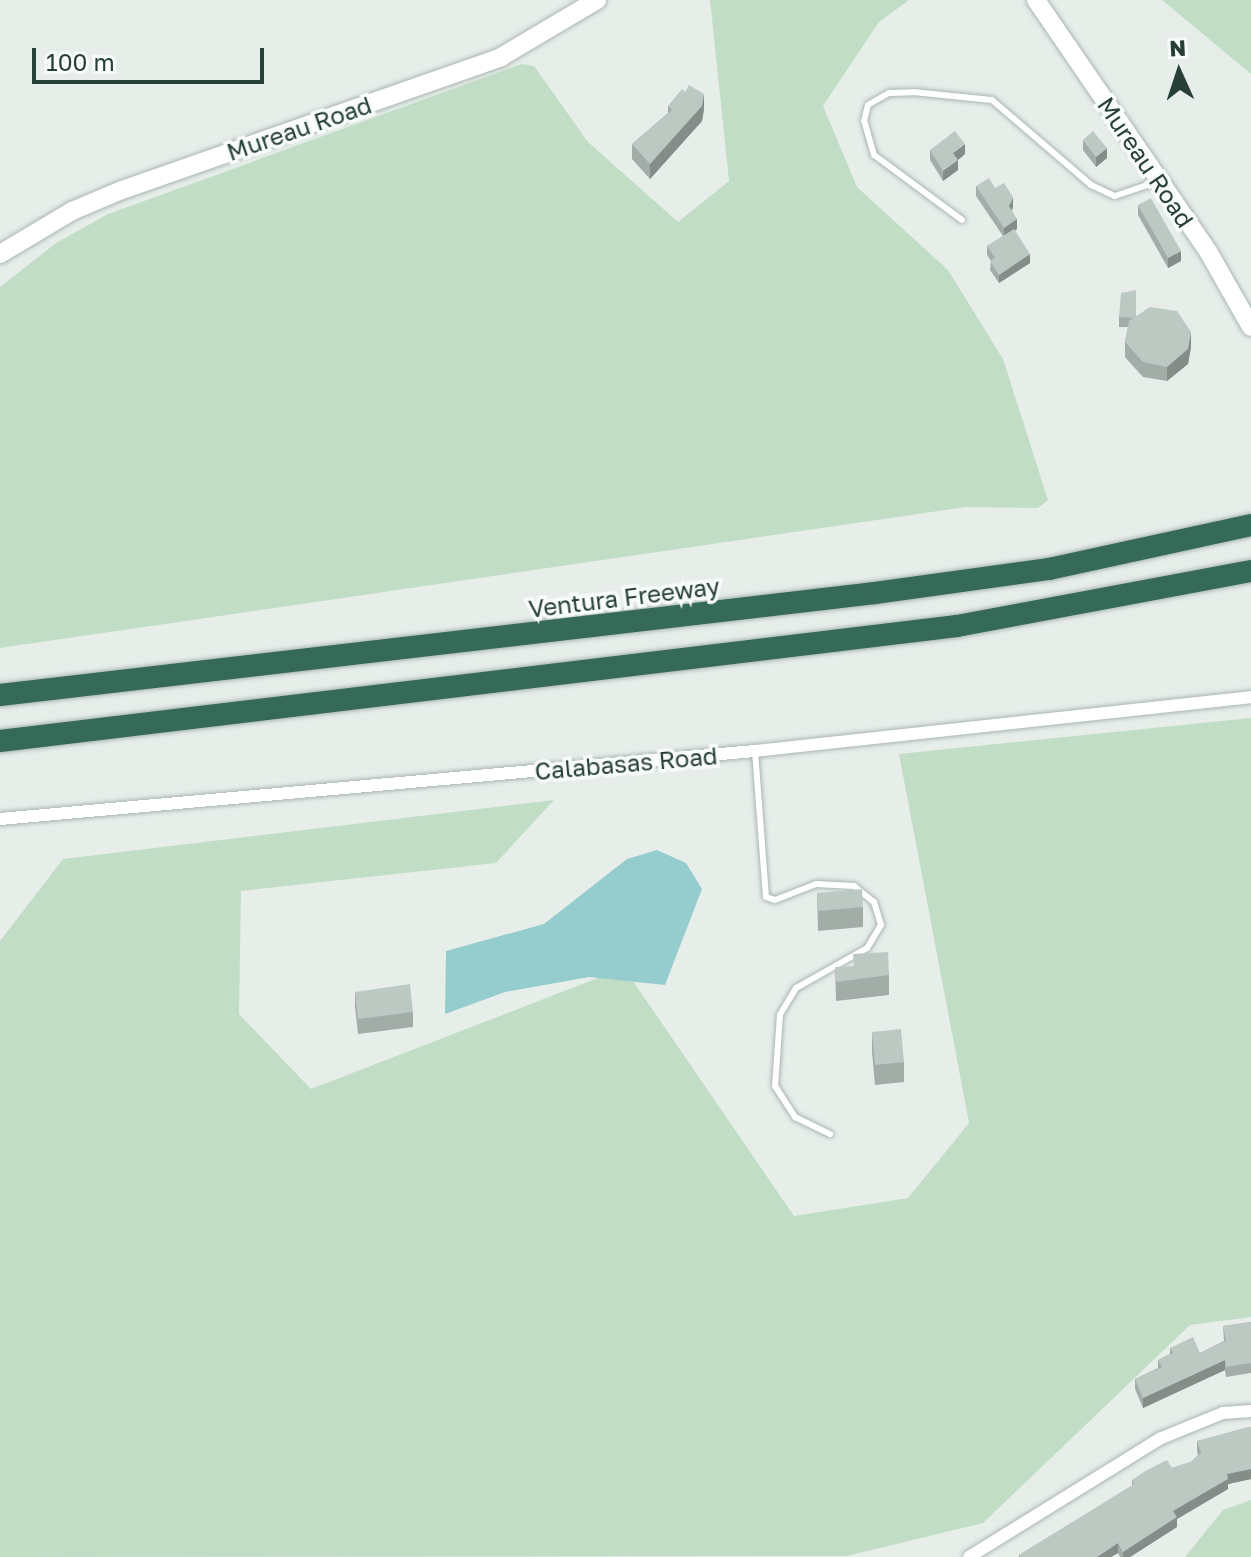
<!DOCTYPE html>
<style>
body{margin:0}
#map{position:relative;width:1251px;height:1557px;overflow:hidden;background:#e7eeea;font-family:"Golos Text",sans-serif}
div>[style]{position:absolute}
.green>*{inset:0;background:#c2ddc6}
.water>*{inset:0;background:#95cccd}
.roads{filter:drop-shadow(0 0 2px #aab6b0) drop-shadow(0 0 2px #aab6b0)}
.lane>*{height:6px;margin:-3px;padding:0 3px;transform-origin:3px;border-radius:3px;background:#fff}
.street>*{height:12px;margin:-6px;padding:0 6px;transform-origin:6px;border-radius:6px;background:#fff}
.secondary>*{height:18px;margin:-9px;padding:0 9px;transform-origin:9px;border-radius:9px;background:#fff}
.highway>*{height:22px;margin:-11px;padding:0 11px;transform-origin:11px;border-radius:11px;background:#356958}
.wall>*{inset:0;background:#a2ada8}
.shaded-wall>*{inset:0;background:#848d88}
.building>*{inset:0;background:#bcc9c3}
span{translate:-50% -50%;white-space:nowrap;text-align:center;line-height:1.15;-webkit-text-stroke:7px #f7fbf9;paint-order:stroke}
.street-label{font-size:24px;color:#273f36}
.north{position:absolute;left:1139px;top:32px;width:80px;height:80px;-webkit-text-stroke:6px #f7fbf9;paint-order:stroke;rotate:357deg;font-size:22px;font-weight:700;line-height:32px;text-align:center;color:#273f36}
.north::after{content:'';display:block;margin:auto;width:28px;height:36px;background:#273f36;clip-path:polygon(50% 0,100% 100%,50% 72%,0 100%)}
.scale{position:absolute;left:32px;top:48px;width:232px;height:36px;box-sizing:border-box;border:4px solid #273f36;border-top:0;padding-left:10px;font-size:24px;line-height:28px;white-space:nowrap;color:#273f36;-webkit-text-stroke:6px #f7fbf9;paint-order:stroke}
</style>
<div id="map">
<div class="green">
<i style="clip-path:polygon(710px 0,909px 0,879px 22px,823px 106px,857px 187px,948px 270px,1003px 359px,1048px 500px,1038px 508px,966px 507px,0 648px,0 287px,56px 243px,108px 214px,522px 64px,534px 66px,588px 142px,678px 222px,729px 181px)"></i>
<i style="clip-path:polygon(1162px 0,1251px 0,1251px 74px)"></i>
<i style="clip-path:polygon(1251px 718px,1251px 1317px,1190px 1325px,983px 1523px,847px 1556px,0 1557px,0 941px,63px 859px,554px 800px,496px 863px,241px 891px,239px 1014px,311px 1089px,624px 968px,794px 1216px,908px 1198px,969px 1123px,899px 754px)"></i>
<i style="clip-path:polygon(1251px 1500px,1251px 1557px,1185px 1557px,1223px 1510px)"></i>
</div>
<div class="water">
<i style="clip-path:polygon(657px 850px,686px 863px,702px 889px,665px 985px,589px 977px,505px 992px,445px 1014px,446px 951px,544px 924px,627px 859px)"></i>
</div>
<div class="roads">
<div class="lane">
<i style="left:962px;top:220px;width:109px;rotate:-143.5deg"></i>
<i style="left:874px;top:155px;width:35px;rotate:-106deg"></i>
<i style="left:864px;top:121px;width:16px;rotate:-76deg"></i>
<i style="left:868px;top:105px;width:24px;rotate:-30deg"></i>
<i style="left:889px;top:93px;width:24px;rotate:-2deg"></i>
<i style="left:913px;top:92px;width:79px;rotate:5.8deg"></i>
<i style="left:992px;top:100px;width:130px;rotate:40.6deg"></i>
<i style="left:1091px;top:185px;width:26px;rotate:25deg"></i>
<i style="left:1115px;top:196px;width:43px;rotate:-18.9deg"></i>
<i style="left:755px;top:751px;width:146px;rotate:85.7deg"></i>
<i style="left:766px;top:897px;width:9px;rotate:18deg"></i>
<i style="left:775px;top:900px;width:44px;rotate:-21.3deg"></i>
<i style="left:816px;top:884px;width:38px;rotate:3deg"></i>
<i style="left:854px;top:886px;width:26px;rotate:39deg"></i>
<i style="left:874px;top:902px;width:24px;rotate:73deg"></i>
<i style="left:881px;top:925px;width:27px;rotate:121deg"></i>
<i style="left:867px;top:948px;width:81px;rotate:150.6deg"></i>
<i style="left:796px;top:988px;width:31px;rotate:121deg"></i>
<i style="left:780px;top:1015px;width:71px;rotate:94deg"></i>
<i style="left:775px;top:1086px;width:37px;rotate:57deg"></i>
<i style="left:795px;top:1117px;width:39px;rotate:26deg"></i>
</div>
<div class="street">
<i style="left:0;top:819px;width:758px;rotate:-5.15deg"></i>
<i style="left:755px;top:751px;width:499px;rotate:-6.2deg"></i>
<i style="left:969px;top:1557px;width:224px;rotate:-31.8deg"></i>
<i style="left:1159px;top:1439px;width:69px;rotate:-22.1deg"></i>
<i style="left:1223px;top:1413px;width:28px;rotate:-4deg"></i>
</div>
<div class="secondary">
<i style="left:1036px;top:0;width:306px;rotate:55.6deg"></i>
<i style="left:1209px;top:253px;width:85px;rotate:60.4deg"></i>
<i style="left:0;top:254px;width:84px;rotate:-30.8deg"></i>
<i style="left:72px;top:211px;width:54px;rotate:-22.8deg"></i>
<i style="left:122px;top:190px;width:402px;rotate:-19.3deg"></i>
<i style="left:501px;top:57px;width:112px;rotate:-30.7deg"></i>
</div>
<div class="highway">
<i style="left:0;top:695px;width:881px;rotate:-6.65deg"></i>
<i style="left:875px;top:593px;width:176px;rotate:-7.9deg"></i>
<i style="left:1049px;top:569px;width:207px;rotate:-12.3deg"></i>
<i style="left:0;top:741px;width:964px;rotate:-6.85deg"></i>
<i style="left:957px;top:626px;width:299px;rotate:-10.6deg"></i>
</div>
</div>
<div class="wall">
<i style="clip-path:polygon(668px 106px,704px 109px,702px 121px,650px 179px,632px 159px,632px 144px,668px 113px)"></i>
<i style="clip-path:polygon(1083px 140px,1107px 158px,1096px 167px,1083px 150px)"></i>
<i style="clip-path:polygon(930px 150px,965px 154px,958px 160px,958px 170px,943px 181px,930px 160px)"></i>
<i style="clip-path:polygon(976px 186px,995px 188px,1013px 207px,1012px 210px,1017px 229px,1015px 230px,1030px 263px,999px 283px,990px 270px,991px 261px,987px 255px,987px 246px,1003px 236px,976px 196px)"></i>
<i style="clip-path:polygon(1138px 205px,1181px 261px,1168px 268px,1138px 215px)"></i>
<i style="clip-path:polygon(1136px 316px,1191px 347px,1188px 364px,1167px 381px,1143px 377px,1125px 357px,1125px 342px,1128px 327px,1119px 327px,1119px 317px)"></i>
<i style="clip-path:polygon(817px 893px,863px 907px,863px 927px,818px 931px)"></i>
<i style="clip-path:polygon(835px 967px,889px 975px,889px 995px,836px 1001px)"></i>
<i style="clip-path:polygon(355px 992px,413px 1012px,413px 1027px,358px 1034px,355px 1007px)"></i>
<i style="clip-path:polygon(872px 1032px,904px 1062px,904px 1082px,875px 1085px,872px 1052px)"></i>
<i style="clip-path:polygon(1251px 1322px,1251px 1373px,1226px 1377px,1225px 1370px,1143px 1408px,1135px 1389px,1135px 1379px,1158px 1368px,1158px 1360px,1170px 1354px,1170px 1348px,1200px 1353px,1224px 1341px,1223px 1326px)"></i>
<i style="clip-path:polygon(1251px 1427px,1251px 1479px,1228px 1484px,1228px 1489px,1177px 1519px,1177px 1527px,1130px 1557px,1120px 1557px,1118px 1553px,1111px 1557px,1019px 1557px,1019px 1555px,1132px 1486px,1132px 1480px,1191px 1462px,1198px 1455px,1197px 1451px,1197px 1441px)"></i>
</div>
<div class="shaded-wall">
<i style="clip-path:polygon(704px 94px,704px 109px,702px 121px,650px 179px,650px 164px)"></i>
<i style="clip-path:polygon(965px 144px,965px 154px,958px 160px,958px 170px,943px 181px,943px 171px,953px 153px)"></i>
<i style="clip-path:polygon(1107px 148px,1107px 158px,1096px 167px,1096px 157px)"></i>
<i style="clip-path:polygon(1013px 197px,1013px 207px,1009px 216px,1009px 206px)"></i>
<i style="clip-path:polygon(1017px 219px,1017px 229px,1004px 238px,1004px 228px)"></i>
<i style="clip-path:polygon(1181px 251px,1181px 261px,1168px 268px,1168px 258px)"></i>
<i style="clip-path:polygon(1030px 254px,1030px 263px,999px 283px,999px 275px)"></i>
<i style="clip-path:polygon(1191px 332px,1191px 347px,1188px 364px,1167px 381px,1167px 367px)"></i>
<i style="clip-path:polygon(1225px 1360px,1225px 1370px,1143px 1408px,1143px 1398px)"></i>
<i style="clip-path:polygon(1251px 1469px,1251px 1479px,1228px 1484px,1228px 1489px,1177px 1519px,1177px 1527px,1130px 1557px,1123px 1557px,1123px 1552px,1173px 1511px,1227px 1474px)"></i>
<i style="clip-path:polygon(1118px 1543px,1118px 1553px,1111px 1557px,1097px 1557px)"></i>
</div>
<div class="building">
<i style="clip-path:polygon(689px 85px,704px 94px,702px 106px,650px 164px,632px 144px,672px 110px,668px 106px,682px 89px,685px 92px)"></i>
<i style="clip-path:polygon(955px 131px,965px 144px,953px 153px,958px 160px,943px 171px,930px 150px)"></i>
<i style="clip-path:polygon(1093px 131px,1107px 148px,1096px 157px,1083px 140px)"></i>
<i style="clip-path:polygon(989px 178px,995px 188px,1004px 183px,1013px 197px,1009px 206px,1017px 219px,1004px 228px,976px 186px)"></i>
<i style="clip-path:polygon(1151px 198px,1181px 251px,1168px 258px,1138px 205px)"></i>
<i style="clip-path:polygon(1014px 229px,1030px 254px,999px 275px,990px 261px,995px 258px,987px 246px)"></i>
<i style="clip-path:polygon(1136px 290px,1136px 316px,1134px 318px,1119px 317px,1121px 293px)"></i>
<i style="clip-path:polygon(1150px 307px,1177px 311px,1191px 332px,1188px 349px,1167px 367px,1143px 362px,1125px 342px,1129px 321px)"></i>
<i style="clip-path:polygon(862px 889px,863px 907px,818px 911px,817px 893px)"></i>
<i style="clip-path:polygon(888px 952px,889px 975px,836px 982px,835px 967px,854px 966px,853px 954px)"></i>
<i style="clip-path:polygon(410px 984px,413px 1012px,358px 1019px,355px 992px)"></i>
<i style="clip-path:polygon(901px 1029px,904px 1062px,875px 1065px,872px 1032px)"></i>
<i style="clip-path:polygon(1251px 1322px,1251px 1363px,1226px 1367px,1225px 1360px,1143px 1398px,1135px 1379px,1162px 1367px,1158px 1360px,1173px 1353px,1170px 1348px,1193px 1337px,1200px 1353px,1226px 1341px,1223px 1326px)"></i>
<i style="clip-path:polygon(1248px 1427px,1251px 1427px,1251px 1469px,1227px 1474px,1228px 1479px,1173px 1511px,1177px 1517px,1123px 1552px,1118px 1543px,1097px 1557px,1020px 1557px,1019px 1555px,1134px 1484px,1132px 1480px,1147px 1470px,1167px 1460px,1172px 1468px,1191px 1462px,1201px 1453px,1197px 1441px)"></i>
</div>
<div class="street-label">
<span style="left:299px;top:128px;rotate:-19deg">Mureau Road</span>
<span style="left:1146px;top:162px;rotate:56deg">Mureau Road</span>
<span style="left:624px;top:597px;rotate:-7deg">Ventura Freeway</span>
<span style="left:626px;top:763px;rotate:-5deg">Calabasas Road</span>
</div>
<div class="north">N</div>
<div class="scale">100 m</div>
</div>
